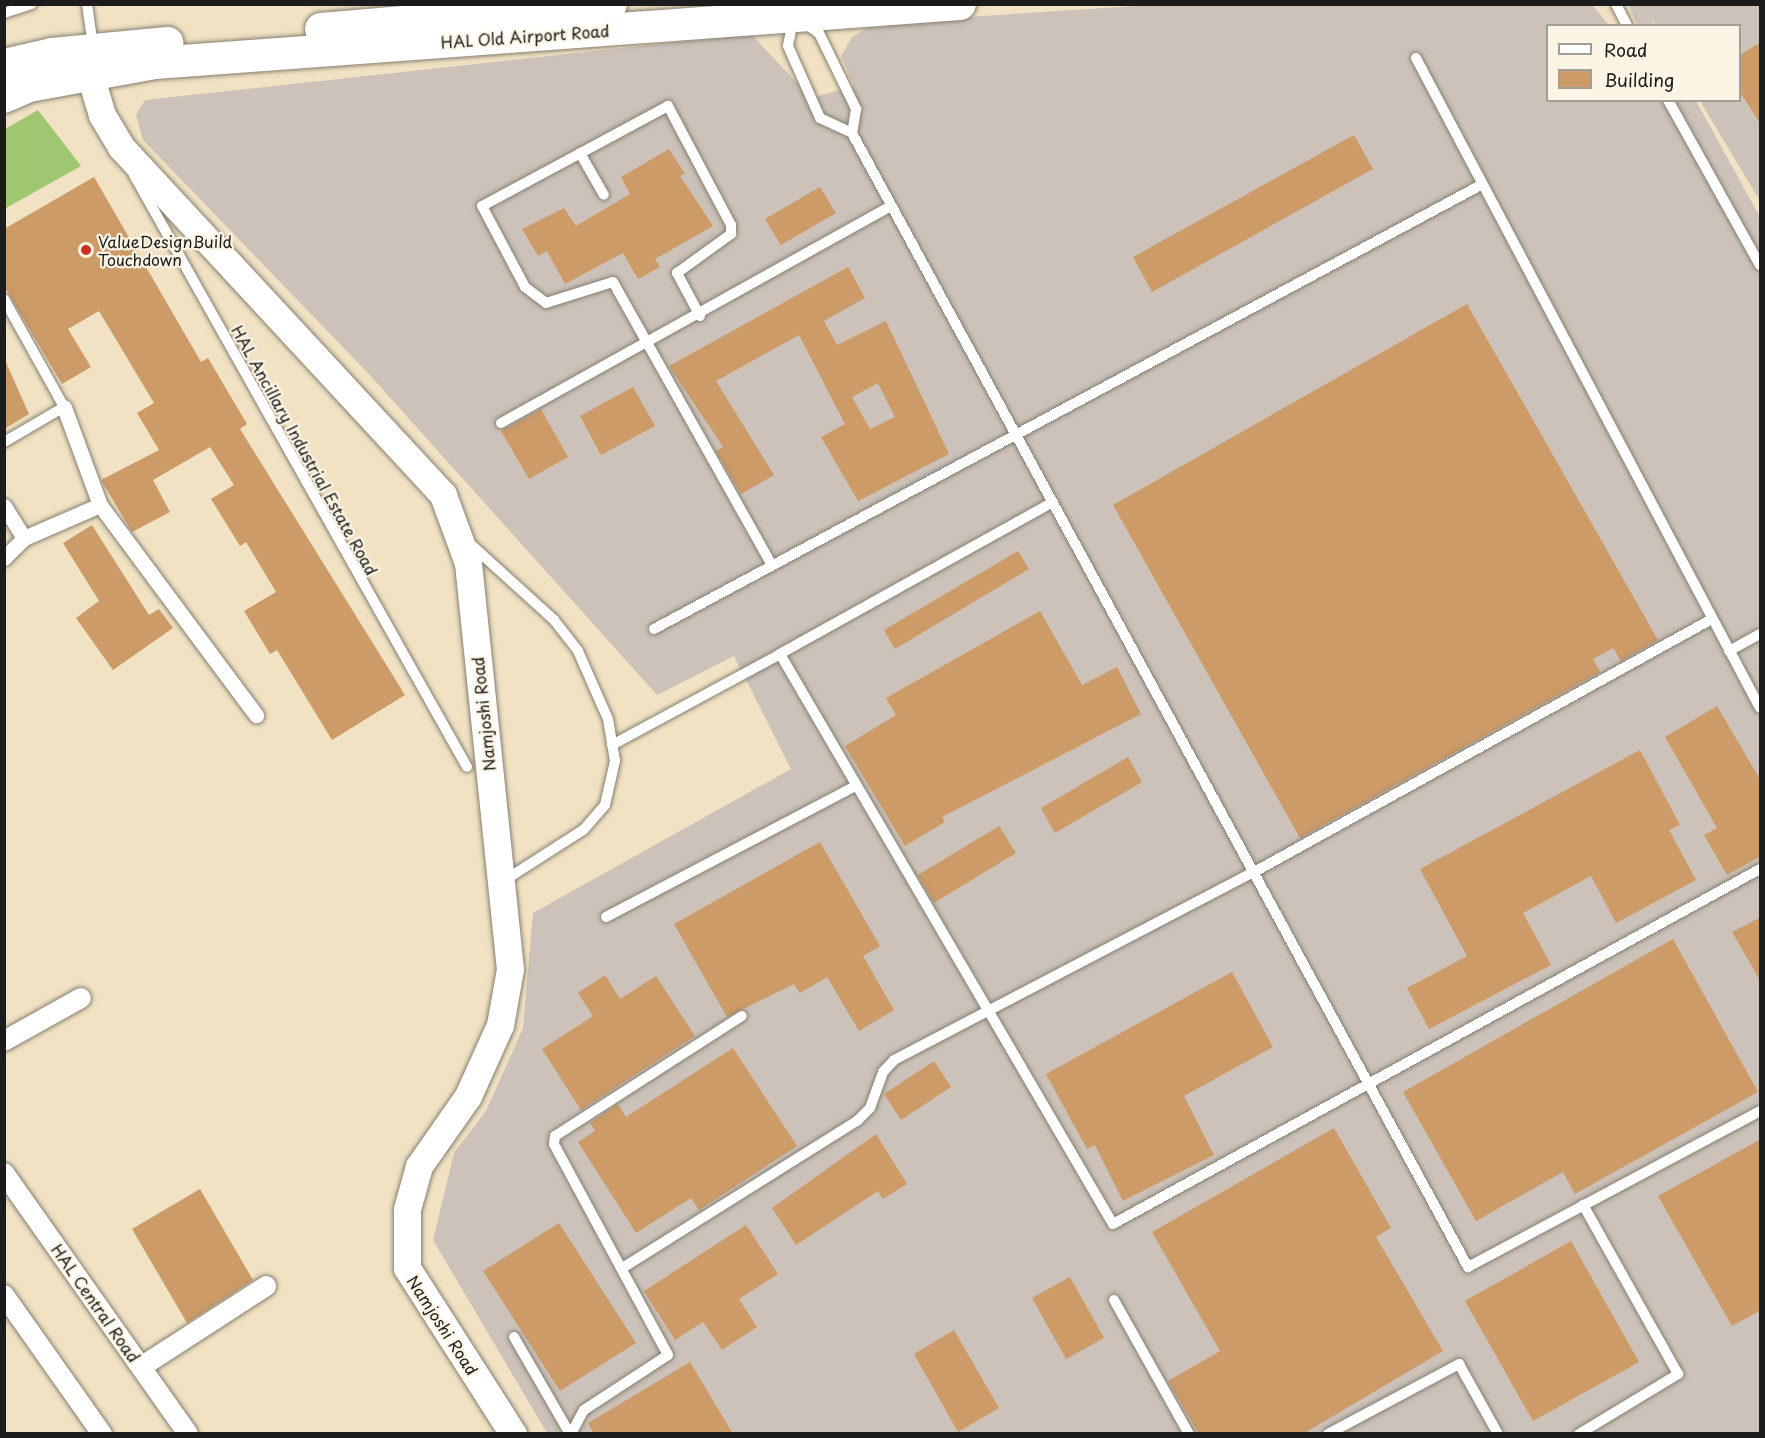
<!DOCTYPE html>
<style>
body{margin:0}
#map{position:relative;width:1765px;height:1438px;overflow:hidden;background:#f0e2c3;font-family:"Playpen Sans",sans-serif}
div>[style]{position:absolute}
.industrial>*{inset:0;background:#ccc2b9}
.green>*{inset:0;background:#9fc671}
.building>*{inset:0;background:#cc9b68}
.roads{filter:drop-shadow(0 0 2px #867f70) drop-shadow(0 0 2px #867f70)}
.service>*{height:10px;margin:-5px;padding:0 5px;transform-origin:5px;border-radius:5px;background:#fff}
.pedestrian>*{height:15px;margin:-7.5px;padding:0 7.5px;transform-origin:7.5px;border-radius:7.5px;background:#fff}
.minor>*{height:20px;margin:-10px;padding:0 10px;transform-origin:10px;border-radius:10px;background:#fff}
.secondary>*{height:27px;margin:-13.5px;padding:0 13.5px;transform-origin:13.5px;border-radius:13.5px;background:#fff}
.primary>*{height:32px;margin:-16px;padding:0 16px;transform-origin:16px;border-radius:16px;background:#fff}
.dots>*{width:16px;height:16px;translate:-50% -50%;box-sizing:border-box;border:3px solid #fcf5e5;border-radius:50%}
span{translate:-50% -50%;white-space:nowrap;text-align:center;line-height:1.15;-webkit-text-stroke:4.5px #fcf5e5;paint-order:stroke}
.street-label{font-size:16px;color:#1c1c1c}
.poi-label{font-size:16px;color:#1c1c1c}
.left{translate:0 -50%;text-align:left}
.frame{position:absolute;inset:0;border:6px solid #1c1c1c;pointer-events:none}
.legend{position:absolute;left:1546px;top:24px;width:195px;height:78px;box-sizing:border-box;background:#fcf5e5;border:2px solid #a29e95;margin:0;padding:8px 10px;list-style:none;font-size:18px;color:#1c1c1c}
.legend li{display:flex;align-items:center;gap:12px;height:30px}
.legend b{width:30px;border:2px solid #a29e95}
</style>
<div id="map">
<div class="industrial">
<i style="clip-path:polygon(1166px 4px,1592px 5px,1609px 25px,1548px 26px,1548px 100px,1696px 101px,1760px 217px,1760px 1433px,547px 1433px,433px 1240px,454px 1153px,486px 1111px,523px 1028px,533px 913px,791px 769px,734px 656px,657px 695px,367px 372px,143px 140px,136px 115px,145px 100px,751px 34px,811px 98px,854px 86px,841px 56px,852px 37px,876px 23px)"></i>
<i style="clip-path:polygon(1629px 5px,1760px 5px,1760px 201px,1700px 101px,1740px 100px,1740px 26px,1656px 25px,1651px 19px,1654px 25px,1637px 25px)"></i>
</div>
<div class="green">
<i style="clip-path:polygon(38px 110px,81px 166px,6px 208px,5px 129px)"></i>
</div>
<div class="building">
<i style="clip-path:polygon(1761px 42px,1761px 125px,1740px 92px,1740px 55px)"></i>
<i style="clip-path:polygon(1354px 135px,1373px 169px,1152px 292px,1133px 257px)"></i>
<i style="clip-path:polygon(669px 149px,685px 174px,680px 176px,713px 226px,655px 259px,660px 267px,638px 279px,623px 253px,565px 284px,547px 251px,538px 256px,522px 229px,564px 208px,576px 226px,630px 194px,621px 177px)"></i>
<i style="clip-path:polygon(94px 177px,201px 362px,208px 358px,247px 424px,240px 429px,405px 695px,332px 740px,277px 650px,270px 654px,244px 611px,276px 592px,246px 542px,240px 546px,211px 499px,234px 485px,210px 447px,153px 480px,170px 512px,132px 532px,101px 480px,159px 450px,137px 413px,154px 403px,99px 311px,68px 329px,91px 367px,62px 384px,4px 286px,4px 229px)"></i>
<i style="clip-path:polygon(820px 187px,836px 213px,781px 245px,765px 219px)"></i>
<i style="clip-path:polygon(evenodd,848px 267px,865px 298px,824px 321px,837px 345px,886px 321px,949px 454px,858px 501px,821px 437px,845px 424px,799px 335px,716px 381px,774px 475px,741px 494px,716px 451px,723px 447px,669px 366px,848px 267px,878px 383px,895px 417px,870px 429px,852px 397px,878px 383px)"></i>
<i style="clip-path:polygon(1467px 304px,1658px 640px,1621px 661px,1613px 648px,1593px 659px,1600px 672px,1300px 838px,1113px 505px)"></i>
<i style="clip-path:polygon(4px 358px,29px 414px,4px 429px)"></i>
<i style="clip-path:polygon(633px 387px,655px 426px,601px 455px,580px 416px)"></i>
<i style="clip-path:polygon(541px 409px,568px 457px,529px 479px,501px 431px)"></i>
<i style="clip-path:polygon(92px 525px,149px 615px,159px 609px,173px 628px,113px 670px,76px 618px,99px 601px,63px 543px)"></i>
<i style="clip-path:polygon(1018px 551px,1029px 569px,895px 649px,884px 630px)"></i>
<i style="clip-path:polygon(1040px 611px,1082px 685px,1117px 667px,1141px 714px,942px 817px,945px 822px,905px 846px,845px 746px,896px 715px,886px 698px)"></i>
<i style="clip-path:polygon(1717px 706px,1761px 781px,1761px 856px,1727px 875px,1704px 835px,1717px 828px,1665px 737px)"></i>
<i style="clip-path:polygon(1640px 750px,1680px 825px,1669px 830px,1696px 880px,1616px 923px,1591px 876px,1523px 913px,1551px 965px,1429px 1029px,1407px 988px,1467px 956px,1420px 869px)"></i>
<i style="clip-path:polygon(1128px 757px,1142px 782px,1055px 833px,1041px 808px)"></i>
<i style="clip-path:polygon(999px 826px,1016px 853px,934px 903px,918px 875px)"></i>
<i style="clip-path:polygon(820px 842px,880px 946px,863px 956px,894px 1010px,859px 1031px,827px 977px,800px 993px,794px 984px,727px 1017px,674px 924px)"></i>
<i style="clip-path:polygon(1761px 917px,1761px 982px,1732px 932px)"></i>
<i style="clip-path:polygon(1673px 939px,1758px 1092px,1575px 1194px,1563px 1172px,1476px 1221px,1403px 1092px)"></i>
<i style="clip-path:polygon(1232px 972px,1273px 1047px,1184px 1096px,1214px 1155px,1123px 1201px,1095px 1145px,1087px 1149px,1046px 1074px)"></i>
<i style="clip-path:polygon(605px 975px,620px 999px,656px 976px,695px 1036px,581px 1110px,542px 1049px,593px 1016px,578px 993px)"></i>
<i style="clip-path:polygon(733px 1048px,797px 1146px,699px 1210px,691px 1198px,636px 1233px,578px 1142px,595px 1131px,590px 1123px,618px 1104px,626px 1117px)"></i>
<i style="clip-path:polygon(934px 1061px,951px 1087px,901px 1120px,884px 1094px)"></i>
<i style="clip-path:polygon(1334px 1128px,1391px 1228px,1376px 1237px,1443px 1351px,1303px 1434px,1199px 1434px,1168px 1381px,1220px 1351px,1152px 1232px)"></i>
<i style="clip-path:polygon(876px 1134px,907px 1184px,883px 1199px,878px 1191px,796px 1245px,772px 1208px)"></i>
<i style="clip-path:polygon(1761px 1139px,1761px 1310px,1732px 1326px,1658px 1196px)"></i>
<i style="clip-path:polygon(200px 1189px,253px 1280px,187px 1323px,132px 1229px)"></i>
<i style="clip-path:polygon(559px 1223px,636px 1343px,560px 1391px,483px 1271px)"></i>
<i style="clip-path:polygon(746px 1225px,778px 1274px,739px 1299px,757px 1327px,722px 1350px,703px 1322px,675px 1340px,644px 1291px)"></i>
<i style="clip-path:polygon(1571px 1241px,1639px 1362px,1533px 1421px,1465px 1301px)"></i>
<i style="clip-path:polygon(1070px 1277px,1104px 1338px,1066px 1359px,1032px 1298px)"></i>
<i style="clip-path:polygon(954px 1330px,999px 1408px,958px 1432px,914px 1354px)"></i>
<i style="clip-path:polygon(690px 1362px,733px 1434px,594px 1434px,588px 1423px)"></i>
</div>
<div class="roads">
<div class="service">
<i style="left:87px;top:4px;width:42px;rotate:81.9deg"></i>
<i style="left:1616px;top:4px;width:25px;rotate:63deg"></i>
<i style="left:4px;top:13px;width:29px;rotate:-18deg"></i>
<i style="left:793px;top:20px;width:26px;rotate:101deg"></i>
<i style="left:788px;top:46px;width:79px;rotate:66deg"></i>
<i style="left:820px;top:118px;width:35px;rotate:25deg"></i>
<i style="left:852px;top:133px;width:1291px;rotate:61.49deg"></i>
<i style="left:1468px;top:1267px;width:331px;rotate:-28.1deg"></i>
<i style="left:803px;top:22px;width:19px;rotate:35deg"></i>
<i style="left:819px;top:33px;width:85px;rotate:64deg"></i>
<i style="left:856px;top:109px;width:24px;rotate:99deg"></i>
<i style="left:1416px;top:58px;width:735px;rotate:62.11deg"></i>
<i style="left:1668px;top:100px;width:189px;rotate:60.9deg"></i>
<i style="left:580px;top:153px;width:48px;rotate:60.3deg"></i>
<i style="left:134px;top:175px;width:679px;rotate:60.64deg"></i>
<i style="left:4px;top:299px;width:124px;rotate:60.9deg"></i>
<i style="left:64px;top:407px;width:69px;rotate:149.7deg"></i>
<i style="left:700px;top:316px;width:49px;rotate:-118.1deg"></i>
<i style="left:677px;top:273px;width:67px;rotate:-35.8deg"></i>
<i style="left:731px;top:234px;width:9px;rotate:-90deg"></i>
<i style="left:731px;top:225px;width:135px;rotate:-117.9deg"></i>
<i style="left:668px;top:106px;width:211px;rotate:151.7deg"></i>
<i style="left:482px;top:206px;width:92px;rotate:62deg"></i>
<i style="left:525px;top:287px;width:26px;rotate:37deg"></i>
<i style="left:546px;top:303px;width:70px;rotate:-17.4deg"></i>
<i style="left:613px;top:282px;width:325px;rotate:60.7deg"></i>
<i style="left:501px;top:423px;width:446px;rotate:-29.1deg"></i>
<i style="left:1053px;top:502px;width:312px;rotate:150.9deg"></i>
<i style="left:780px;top:654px;width:660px;rotate:59.71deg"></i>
<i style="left:1113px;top:1224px;width:738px;rotate:-28.75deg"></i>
<i style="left:467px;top:541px;width:118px;rotate:42.2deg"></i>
<i style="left:554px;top:620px;width:39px;rotate:52deg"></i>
<i style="left:578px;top:651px;width:74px;rotate:66.2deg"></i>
<i style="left:608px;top:719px;width:43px;rotate:80.5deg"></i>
<i style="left:615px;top:761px;width:45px;rotate:102.8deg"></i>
<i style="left:605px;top:805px;width:33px;rotate:131deg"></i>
<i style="left:583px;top:830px;width:96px;rotate:147.3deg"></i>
<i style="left:654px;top:629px;width:939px;rotate:-28.23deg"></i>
<i style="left:1729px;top:651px;width:35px;rotate:-29deg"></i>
<i style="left:612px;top:745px;width:191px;rotate:-28.4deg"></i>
<i style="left:606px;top:917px;width:282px;rotate:-27.7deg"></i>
<i style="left:624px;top:1267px;width:275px;rotate:-32.1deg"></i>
<i style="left:857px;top:1121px;width:18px;rotate:-45deg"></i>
<i style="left:870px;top:1108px;width:38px;rotate:-70deg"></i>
<i style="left:883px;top:1072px;width:16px;rotate:-47deg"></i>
<i style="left:894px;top:1060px;width:408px;rotate:-27.6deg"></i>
<i style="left:1256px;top:871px;width:521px;rotate:-28.93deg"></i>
<i style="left:1114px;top:1300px;width:154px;rotate:60.8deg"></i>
<i style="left:514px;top:1337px;width:112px;rotate:60deg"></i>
<i style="left:571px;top:1434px;width:27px;rotate:-62deg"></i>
<i style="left:584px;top:1410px;width:100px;rotate:-33.2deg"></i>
<i style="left:668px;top:1355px;width:240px;rotate:-118.4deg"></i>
<i style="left:554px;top:1144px;width:8px;rotate:-83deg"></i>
<i style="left:555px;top:1136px;width:222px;rotate:-32.7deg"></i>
<i style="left:1328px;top:1434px;width:149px;rotate:-28.1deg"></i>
<i style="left:1459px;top:1364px;width:80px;rotate:60.9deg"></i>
<i style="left:1579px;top:1434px;width:116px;rotate:-31.2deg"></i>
<i style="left:1678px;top:1374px;width:194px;rotate:-119.3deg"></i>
</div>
<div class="pedestrian">
<i style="left:100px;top:505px;width:262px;rotate:53.4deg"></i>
<i style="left:4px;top:506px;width:38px;rotate:58deg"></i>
<i style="left:4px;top:558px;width:28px;rotate:-45deg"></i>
<i style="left:24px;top:538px;width:83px;rotate:-23.5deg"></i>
<i style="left:100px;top:505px;width:104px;rotate:-110.2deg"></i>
</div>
<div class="minor">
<i style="left:4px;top:1041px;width:88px;rotate:-29.2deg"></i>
<i style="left:4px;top:1173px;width:319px;rotate:54.8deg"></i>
<i style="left:4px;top:1295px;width:170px;rotate:54.8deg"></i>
<i style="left:141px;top:1367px;width:149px;rotate:-32.9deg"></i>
</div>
<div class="secondary">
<i style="left:92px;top:56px;width:19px;rotate:96deg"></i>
<i style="left:90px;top:75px;width:42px;rotate:73.3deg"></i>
<i style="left:102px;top:115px;width:37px;rotate:59deg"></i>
<i style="left:121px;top:147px;width:474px;rotate:47.2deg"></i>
<i style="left:443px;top:495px;width:72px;rotate:69.8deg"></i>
<i style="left:468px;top:563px;width:408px;rotate:84.1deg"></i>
<i style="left:510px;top:969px;width:57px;rotate:100.1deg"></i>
<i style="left:500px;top:1025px;width:78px;rotate:114.3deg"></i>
<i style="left:468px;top:1096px;width:85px;rotate:125deg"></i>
<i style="left:419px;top:1166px;width:45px;rotate:105.6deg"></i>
<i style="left:407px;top:1209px;width:59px;rotate:90deg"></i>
<i style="left:407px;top:1268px;width:197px;rotate:57.4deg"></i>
</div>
<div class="primary">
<i style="left:321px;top:29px;width:291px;rotate:-4.9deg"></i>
<i style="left:4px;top:65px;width:49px;rotate:-12.9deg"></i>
<i style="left:52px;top:54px;width:116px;rotate:-5.5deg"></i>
<i style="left:4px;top:97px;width:27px;rotate:-24deg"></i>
<i style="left:29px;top:86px;width:128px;rotate:-10.3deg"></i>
<i style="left:155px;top:63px;width:807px;rotate:-4.19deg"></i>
</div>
</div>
<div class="dots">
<i style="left:86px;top:250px;background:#c8321e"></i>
</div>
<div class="street-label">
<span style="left:525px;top:36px;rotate:-4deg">HAL Old Airport Road</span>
<span style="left:305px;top:450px;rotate:61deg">HAL Ancillary Industrial Estate Road</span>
<span style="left:483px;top:714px;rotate:-96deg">Namjoshi Road</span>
<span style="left:96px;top:1303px;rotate:55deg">HAL Central Road</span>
<span style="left:443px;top:1325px;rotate:57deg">Namjoshi Road</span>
</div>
<div class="poi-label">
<span class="left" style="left:98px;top:250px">ValueDesignBuild<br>Touchdown</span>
</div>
<div class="frame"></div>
<ul class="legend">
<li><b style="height:8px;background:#fff"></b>Road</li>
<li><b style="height:16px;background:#cc9b68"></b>Building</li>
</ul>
</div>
